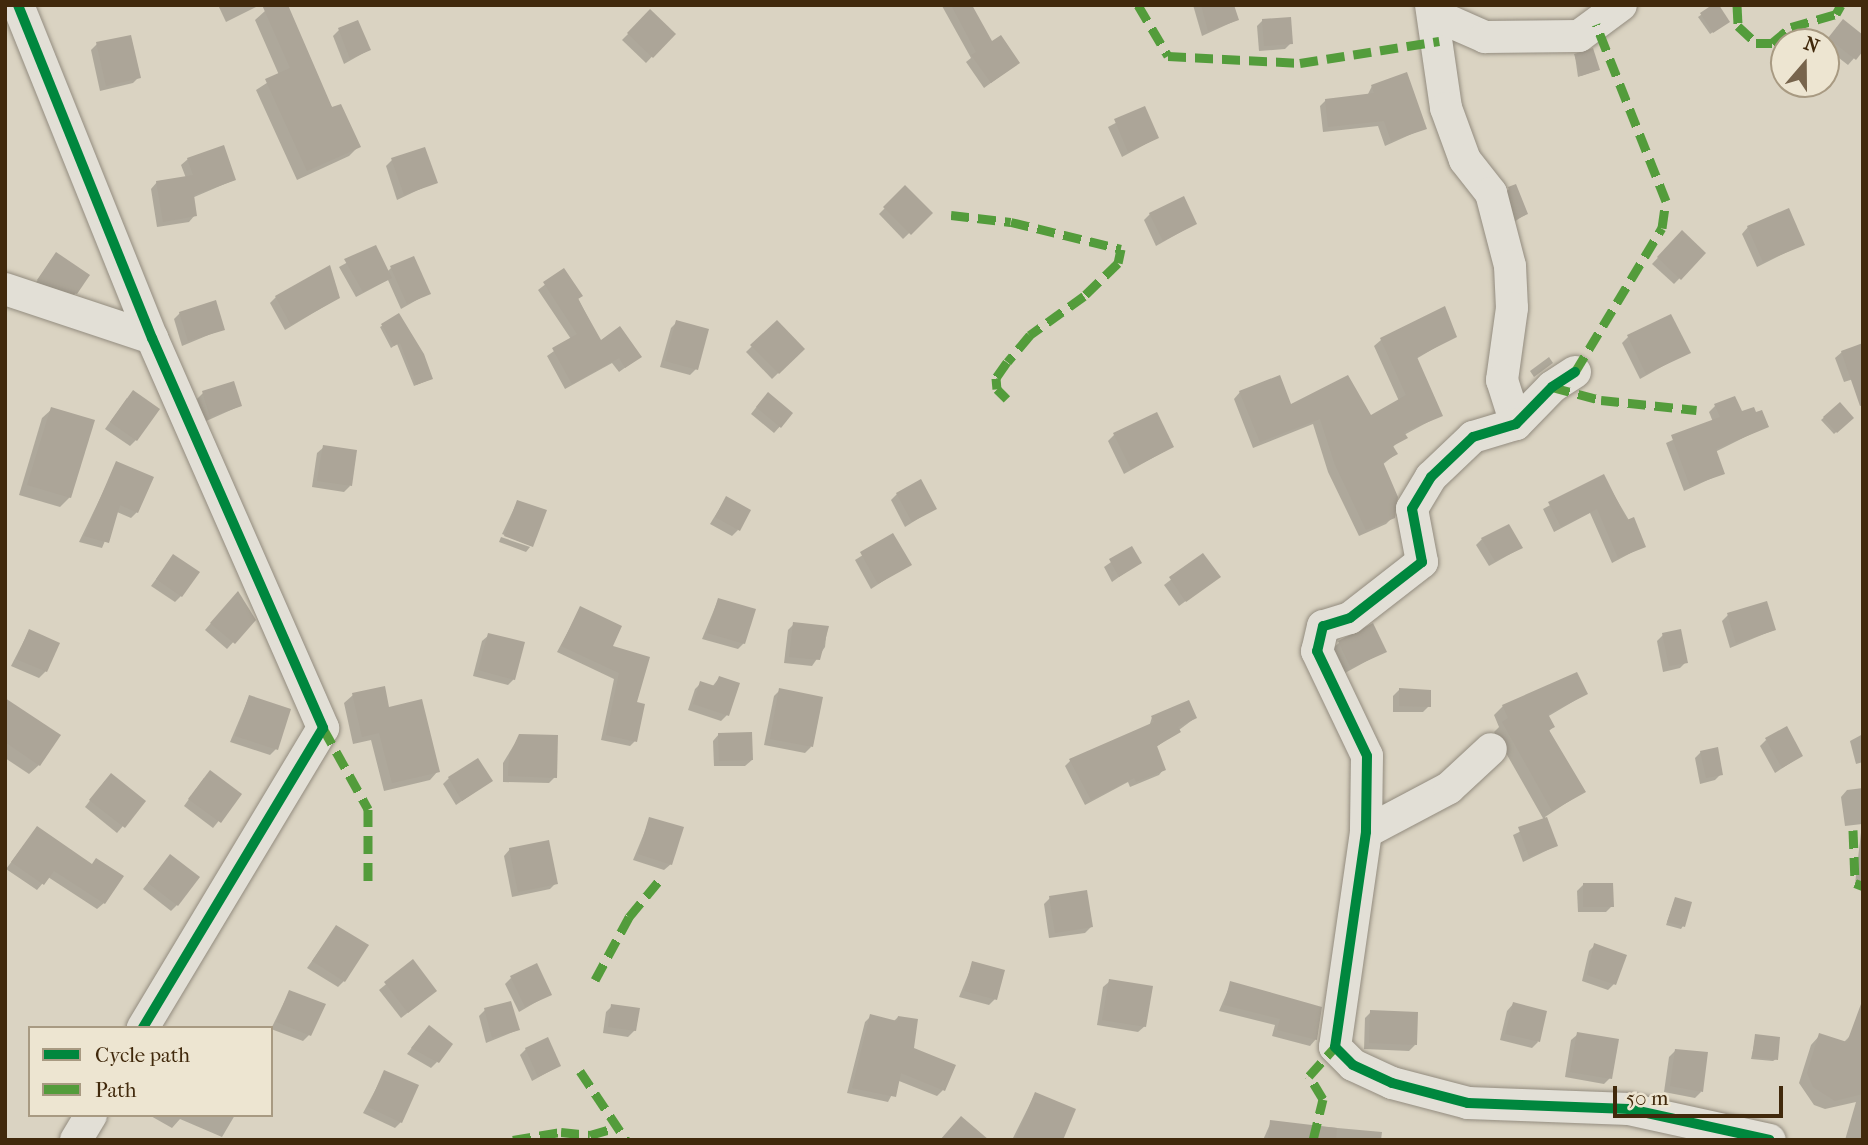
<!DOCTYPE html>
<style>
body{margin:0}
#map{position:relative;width:1868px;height:1145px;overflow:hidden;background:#dad3c2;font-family:"IM FELL French Canon",serif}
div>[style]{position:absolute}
.shadow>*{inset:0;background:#0003}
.building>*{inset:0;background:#aca598}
.roads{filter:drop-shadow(0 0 2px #938c7f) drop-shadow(0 0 2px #938c7f)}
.minor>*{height:32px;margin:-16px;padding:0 16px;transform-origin:16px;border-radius:16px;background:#e2dfd6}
.quiet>*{height:9px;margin-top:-4.5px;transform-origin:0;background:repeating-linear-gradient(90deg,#539c3b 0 18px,transparent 0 27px)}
.cycleway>*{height:10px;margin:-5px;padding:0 5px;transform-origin:5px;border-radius:5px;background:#00873e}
span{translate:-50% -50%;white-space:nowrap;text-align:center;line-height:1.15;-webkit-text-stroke:7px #ede5d1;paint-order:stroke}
.frame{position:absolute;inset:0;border:7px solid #41290c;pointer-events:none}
.legend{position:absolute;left:28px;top:1026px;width:245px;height:91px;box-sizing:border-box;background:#ede5d1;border:2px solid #a89a82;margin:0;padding:9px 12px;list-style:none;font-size:21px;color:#41290c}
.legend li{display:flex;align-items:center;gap:14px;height:35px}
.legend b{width:35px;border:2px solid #a89a82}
.north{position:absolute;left:1770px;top:28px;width:70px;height:70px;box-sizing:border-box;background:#ede5d1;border:2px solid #a89a82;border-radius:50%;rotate:20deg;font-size:19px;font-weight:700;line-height:28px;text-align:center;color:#41290c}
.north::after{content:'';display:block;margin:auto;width:24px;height:32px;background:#77644c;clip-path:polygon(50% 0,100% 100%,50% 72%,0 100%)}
.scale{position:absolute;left:1613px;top:1086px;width:170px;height:32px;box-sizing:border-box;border:4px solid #41290c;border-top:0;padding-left:9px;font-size:21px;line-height:24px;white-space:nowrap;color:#41290c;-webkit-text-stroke:5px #ede5d1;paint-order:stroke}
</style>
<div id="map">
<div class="shadow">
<i style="clip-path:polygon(218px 5px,260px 5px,226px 22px)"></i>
<i style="clip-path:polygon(970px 5px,991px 44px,1018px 63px,984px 88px,966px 62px,971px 58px,942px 6px)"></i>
<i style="clip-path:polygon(1193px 5px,1232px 5px,1237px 20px,1202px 36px)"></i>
<i style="clip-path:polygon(1715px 5px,1725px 24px,1710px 34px,1698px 17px)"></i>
<i style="clip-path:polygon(265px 11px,359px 146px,349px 156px,297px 180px,256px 90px,279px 75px,255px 20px)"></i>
<i style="clip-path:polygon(650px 12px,673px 34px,646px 63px,622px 40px)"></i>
<i style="clip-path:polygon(1263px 20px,1291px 43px,1285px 49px,1259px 51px,1257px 26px)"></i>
<i style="clip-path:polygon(1837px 27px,1863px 48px,1848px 65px,1826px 48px)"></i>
<i style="clip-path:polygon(339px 30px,369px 50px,344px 64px,333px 36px)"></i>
<i style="clip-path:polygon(97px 44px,139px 77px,133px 83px,100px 91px,91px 50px)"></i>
<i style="clip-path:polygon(1575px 56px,1598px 70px,1578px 77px)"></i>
<i style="clip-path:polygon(1372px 86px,1425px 128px,1385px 146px,1378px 126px,1323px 132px,1320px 106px,1326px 100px,1367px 96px)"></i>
<i style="clip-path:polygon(1144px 108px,1157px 138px,1122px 157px,1108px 127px)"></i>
<i style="clip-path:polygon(188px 159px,234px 180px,192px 198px,195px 215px,189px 222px,157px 227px,151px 189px,157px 182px,186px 178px,181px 165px)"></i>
<i style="clip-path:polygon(392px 160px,435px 182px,397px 200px,386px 166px)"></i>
<i style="clip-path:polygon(905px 188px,930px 213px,903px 239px,879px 214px)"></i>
<i style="clip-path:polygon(1509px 189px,1526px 214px,1511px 224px,1503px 195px)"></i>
<i style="clip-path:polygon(1150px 214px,1195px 224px,1156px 246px,1144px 220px)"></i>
<i style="clip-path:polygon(1748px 227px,1803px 244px,1757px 267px,1742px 234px)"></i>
<i style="clip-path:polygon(1682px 232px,1704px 253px,1674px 284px,1652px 264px)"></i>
<i style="clip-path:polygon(375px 247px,387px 272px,391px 268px,429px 293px,401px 309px,388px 280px,356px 297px,339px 267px)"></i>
<i style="clip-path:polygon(51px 260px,76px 293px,70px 299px,33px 287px)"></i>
<i style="clip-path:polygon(564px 270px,600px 342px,633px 362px,619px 372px,612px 363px,565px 389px,547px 356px,571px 339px,538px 290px)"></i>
<i style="clip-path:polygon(276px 297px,338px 298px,285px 330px,270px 303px)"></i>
<i style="clip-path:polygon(180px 313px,223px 329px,182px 346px,174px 319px)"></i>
<i style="clip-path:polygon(398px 316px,431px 379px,414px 386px,397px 344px,391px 348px,380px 327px)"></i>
<i style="clip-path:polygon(677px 322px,696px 369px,690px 375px,660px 367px,671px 328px)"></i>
<i style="clip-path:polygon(777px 322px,803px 349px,772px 379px,746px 352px)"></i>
<i style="clip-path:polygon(1455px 336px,1416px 359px,1441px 415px,1404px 435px,1392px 448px,1396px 454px,1382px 465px,1393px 517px,1386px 524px,1359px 536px,1328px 472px,1313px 424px,1253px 448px,1234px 399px,1240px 392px,1290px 406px,1370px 417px,1399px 401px,1374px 346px,1381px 340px)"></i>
<i style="clip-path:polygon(1628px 337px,1688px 352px,1640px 379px,1622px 343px)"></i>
<i style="clip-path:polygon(1842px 352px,1863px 376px,1844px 382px,1835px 358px)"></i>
<i style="clip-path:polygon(1549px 357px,1553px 363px,1534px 377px,1530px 371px)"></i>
<i style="clip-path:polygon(203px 393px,240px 406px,204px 422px,197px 399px)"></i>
<i style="clip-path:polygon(127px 398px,136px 440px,130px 446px,105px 429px)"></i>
<i style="clip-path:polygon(762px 400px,791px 414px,774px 433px,751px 414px)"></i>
<i style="clip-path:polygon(1840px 404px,1852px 418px,1834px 434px,1821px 420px)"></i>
<i style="clip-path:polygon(1715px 406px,1767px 426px,1715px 452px,1723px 473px,1684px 491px,1666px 443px,1713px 422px,1709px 412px)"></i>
<i style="clip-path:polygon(52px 409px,70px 497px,60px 507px,19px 495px,42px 418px)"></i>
<i style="clip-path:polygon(1114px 435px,1172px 447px,1124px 474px,1108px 441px)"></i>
<i style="clip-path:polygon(324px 447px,350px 486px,344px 492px,312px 487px,317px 453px)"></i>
<i style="clip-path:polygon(117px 463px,137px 512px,131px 518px,117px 512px,102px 548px,79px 542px)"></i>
<i style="clip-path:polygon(1603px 476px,1644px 546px,1612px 563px,1590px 513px,1554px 532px,1543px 509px)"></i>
<i style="clip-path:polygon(897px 494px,935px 508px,905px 527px,891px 500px)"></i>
<i style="clip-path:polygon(726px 498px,738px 530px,732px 536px,710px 524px)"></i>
<i style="clip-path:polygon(517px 502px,532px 546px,531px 546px,502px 534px)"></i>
<i style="clip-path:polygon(893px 536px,909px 564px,871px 589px,855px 560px)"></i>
<i style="clip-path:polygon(501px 537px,530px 547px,526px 552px,499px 542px)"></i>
<i style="clip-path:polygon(1482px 539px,1521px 548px,1489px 566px,1476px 545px)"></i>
<i style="clip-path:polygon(1131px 548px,1140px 562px,1112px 582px,1104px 567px)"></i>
<i style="clip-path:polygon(1203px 555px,1218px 577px,1179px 606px,1164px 585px)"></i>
<i style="clip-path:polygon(173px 556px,181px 596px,175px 602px,151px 586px)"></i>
<i style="clip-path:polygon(232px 599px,253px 620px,227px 649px,205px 630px)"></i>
<i style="clip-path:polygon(718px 600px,744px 643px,738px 649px,702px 639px)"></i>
<i style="clip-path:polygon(580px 609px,610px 647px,635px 703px,635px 741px,630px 746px,601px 740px,614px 679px,557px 652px)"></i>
<i style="clip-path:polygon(1728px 615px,1774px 630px,1730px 648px,1722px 621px)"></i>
<i style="clip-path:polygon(794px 624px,827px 628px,825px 647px,812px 666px,784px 663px,788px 630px)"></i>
<i style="clip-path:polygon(29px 631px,46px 671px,39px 678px,11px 666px)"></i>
<i style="clip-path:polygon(489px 635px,514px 679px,508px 685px,473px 676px,482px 641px)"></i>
<i style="clip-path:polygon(1663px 635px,1686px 662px,1680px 668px,1663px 672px,1657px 641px)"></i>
<i style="clip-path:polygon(1340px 642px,1385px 651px,1345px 673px,1333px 648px)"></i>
<i style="clip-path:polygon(719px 678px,727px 715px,721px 721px,688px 710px,695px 689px,701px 683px,712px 687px)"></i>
<i style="clip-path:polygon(1400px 689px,1429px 706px,1423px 712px,1393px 712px,1393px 696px)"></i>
<i style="clip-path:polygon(780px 690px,811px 747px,805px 753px,764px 745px,774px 696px)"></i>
<i style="clip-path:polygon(1586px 694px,1547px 717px,1553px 727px,1548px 732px,1583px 792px,1545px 817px,1556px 846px,1523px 862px,1513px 835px,1544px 820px,1494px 732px,1499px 727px,1494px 715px,1503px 706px)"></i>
<i style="clip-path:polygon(353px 695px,388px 709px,438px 771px,430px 780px,384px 791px,371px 740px,353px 744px,344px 703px)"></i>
<i style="clip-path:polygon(249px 697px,276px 749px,270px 755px,230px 742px)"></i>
<i style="clip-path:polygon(5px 700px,39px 765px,29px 774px,5px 758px)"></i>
<i style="clip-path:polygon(1188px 703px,1195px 718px,1155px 748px,1164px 769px,1159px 775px,1130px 787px,1128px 782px,1085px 805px,1065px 766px,1070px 761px,1149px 727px,1152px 717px)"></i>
<i style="clip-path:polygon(719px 734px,752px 760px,745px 766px,714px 766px,713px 741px)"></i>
<i style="clip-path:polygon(1863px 734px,1863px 762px,1856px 764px,1850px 741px)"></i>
<i style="clip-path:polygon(520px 735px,555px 777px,549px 783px,503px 782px,503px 763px)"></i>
<i style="clip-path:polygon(1766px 740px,1801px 756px,1775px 773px,1760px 746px)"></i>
<i style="clip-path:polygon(1701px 752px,1721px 774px,1715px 780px,1700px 784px,1695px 758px)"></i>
<i style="clip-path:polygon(204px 778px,240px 794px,213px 828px,184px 806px)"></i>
<i style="clip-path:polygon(449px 778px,491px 781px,456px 805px,443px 784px)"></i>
<i style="clip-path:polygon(105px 781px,144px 801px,117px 833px,85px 807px)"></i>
<i style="clip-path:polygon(1863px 788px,1863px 885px,1855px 884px,1862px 824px,1845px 826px,1841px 797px,1847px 790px)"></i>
<i style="clip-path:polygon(650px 819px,671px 864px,664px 870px,633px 860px)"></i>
<i style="clip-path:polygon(37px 828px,104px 903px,97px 909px,48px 877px,37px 890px,6px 869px)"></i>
<i style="clip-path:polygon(510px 849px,556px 883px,550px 889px,512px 897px,504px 856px)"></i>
<i style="clip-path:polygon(164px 863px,177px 905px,171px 911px,143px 889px)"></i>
<i style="clip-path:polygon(1583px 885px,1612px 906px,1606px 912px,1578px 912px,1577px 891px)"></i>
<i style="clip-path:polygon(1050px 898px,1091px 927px,1085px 933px,1049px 938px,1044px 904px)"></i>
<i style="clip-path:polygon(1675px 899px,1683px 926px,1681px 929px,1666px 925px)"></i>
<i style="clip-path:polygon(336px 927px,344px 981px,338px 987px,307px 968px)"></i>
<i style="clip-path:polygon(1595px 945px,1614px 984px,1608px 990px,1582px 981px,1589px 951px)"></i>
<i style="clip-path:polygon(413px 962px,428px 997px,401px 1018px,379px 990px)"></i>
<i style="clip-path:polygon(973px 963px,995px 999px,989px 1005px,959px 997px)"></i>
<i style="clip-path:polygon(511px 978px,550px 994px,519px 1012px,505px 984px)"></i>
<i style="clip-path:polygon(1110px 981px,1145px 1026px,1138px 1032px,1097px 1025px,1103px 987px)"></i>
<i style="clip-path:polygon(1231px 983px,1316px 1039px,1310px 1046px,1272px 1036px,1275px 1025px,1219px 1011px)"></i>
<i style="clip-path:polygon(289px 992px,309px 1035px,303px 1041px,271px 1029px)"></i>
<i style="clip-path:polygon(1513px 1004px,1538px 1042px,1532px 1048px,1500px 1040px,1507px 1011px)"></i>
<i style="clip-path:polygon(612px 1006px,635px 1030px,628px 1037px,603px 1033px,606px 1012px)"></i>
<i style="clip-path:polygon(485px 1010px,518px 1030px,486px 1043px,479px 1016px)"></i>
<i style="clip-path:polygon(1371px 1012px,1415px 1045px,1409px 1051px,1364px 1049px,1365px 1018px)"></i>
<i style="clip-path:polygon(871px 1016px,893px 1022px,898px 1017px,912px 1049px,943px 1090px,937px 1096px,899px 1081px,888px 1102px,847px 1093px,865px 1022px)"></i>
<i style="clip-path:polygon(423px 1033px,437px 1062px,431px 1068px,407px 1054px)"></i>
<i style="clip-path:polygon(1578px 1034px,1610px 1078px,1604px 1084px,1565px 1077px,1571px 1040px)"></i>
<i style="clip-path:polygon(1820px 1035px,1843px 1043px,1850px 1036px,1863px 1040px,1863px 1140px,1845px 1140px,1856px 1102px,1825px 1109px,1814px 1105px,1799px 1083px,1811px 1045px)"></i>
<i style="clip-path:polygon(1756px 1036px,1776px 1059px,1773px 1061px,1751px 1059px)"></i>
<i style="clip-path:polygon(526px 1049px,559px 1066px,532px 1081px,520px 1055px)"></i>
<i style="clip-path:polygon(1675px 1051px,1701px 1092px,1695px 1098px,1664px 1092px,1669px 1057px)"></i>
<i style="clip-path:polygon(385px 1072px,401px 1122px,395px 1128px,363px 1113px)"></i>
<i style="clip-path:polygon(1035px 1094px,1061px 1140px,1012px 1140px)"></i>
<i style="clip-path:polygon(149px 1115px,235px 1115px,222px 1137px,180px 1119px,172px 1128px)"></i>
<i style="clip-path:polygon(1271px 1122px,1382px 1132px,1381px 1140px,1263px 1140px)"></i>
</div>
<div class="building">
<i style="clip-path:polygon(262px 5px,288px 5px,332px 107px,341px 104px,361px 147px,307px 171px,265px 79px,290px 68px)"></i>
<i style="clip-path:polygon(951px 5px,972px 5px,992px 41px,1001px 35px,1020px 63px,991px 83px,971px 55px,976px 52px)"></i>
<i style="clip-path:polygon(1201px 5px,1234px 5px,1239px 20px,1208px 31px)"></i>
<i style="clip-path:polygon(1712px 5px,1719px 5px,1730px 22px,1713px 33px,1700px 13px)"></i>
<i style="clip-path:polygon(650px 9px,676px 34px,653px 58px,627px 33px)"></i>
<i style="clip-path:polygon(1291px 17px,1293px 44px,1264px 46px,1262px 19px)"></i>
<i style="clip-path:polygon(1843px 19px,1863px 35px,1863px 51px,1856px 60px,1828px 38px)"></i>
<i style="clip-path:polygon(358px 20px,371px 50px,350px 59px,338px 28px)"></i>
<i style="clip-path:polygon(131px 35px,141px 78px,106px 86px,96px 42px)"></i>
<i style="clip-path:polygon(1593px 48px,1600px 70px,1581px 76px,1574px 54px)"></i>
<i style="clip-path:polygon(1407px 72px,1427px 129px,1391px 141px,1384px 121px,1328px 127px,1325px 99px,1374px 93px,1371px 85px)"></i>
<i style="clip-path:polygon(1145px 106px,1159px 138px,1128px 152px,1114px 119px)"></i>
<i style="clip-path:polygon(224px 145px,236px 180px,194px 195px,197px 216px,163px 222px,156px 181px,193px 175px,187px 158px)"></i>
<i style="clip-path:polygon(425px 147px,438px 183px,404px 195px,391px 158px)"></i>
<i style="clip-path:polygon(1516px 184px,1528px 214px,1517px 219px,1508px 187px)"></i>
<i style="clip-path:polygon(905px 185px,933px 213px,911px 235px,883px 207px)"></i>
<i style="clip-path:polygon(1184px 196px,1197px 224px,1163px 241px,1149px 213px)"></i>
<i style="clip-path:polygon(1789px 208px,1805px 245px,1763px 262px,1747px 226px)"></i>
<i style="clip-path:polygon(1682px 230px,1706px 253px,1681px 280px,1657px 257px)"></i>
<i style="clip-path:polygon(376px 245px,392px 278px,363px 292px,344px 259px)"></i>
<i style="clip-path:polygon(56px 252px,90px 275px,77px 294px,37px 280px)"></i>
<i style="clip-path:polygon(414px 256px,431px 294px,407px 304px,390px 266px)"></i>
<i style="clip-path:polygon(330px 265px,340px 298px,291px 325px,275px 296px)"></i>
<i style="clip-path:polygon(564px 268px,583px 296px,578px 299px,601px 340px,620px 326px,642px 357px,625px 368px,619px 358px,572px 384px,552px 348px,577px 334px,543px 282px)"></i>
<i style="clip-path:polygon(216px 300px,225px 330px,188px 341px,179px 312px)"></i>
<i style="clip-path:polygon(1445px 306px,1457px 337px,1417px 357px,1443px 416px,1404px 432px,1408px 438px,1393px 446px,1398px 454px,1383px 462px,1398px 497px,1395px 518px,1366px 530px,1335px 465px,1320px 419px,1260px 442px,1239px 391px,1280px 375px,1291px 404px,1348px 375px,1371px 415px,1406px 395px,1380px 338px)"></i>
<i style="clip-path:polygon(399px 313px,424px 354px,433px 379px,416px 385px,400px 343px,394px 346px,381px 324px)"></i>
<i style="clip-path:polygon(1671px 314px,1691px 353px,1646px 374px,1627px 335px)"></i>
<i style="clip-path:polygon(676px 320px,709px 329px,698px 370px,665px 361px)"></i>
<i style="clip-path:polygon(777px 320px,805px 349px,779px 374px,750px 345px)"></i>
<i style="clip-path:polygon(1863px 343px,1863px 405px,1860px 406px,1841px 351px)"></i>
<i style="clip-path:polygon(234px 381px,242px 406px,210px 417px,202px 391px)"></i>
<i style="clip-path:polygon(133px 390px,160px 409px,137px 441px,110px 422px)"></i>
<i style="clip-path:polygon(768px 392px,793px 413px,781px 428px,756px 407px)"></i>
<i style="clip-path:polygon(1735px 396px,1742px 411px,1754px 407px,1756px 412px,1762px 410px,1769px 427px,1716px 449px,1725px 474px,1690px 486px,1671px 435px,1720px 417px,1714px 404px)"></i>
<i style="clip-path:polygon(1840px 402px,1854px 418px,1837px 433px,1823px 417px)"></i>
<i style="clip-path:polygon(51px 407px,95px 420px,71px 498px,27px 485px)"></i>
<i style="clip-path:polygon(1157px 412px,1174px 447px,1131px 469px,1113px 433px)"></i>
<i style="clip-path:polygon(323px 445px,357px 450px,352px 486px,317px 481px)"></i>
<i style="clip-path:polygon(116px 461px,154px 477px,138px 513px,120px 505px,109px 543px,84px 536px)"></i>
<i style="clip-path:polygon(1604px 474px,1627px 520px,1634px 517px,1646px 547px,1618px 558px,1597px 509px,1561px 527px,1548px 502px)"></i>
<i style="clip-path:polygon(921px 479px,937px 509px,912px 522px,896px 493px)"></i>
<i style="clip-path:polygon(726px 496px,751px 510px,740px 531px,715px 517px)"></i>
<i style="clip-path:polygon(517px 500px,547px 510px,533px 547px,504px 536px)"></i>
<i style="clip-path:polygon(1509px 524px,1523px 548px,1495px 561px,1481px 538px)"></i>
<i style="clip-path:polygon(893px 533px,912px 565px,878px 584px,860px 552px)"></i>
<i style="clip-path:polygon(1132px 546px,1142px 563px,1119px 577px,1109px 559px)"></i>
<i style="clip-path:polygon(1203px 553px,1221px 577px,1186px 602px,1169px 577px)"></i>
<i style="clip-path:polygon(173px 554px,200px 572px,182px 597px,156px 579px)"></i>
<i style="clip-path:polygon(238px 591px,256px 620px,235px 644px,210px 623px)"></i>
<i style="clip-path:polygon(718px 598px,756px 609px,745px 644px,707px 633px)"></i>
<i style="clip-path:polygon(1767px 601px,1776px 630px,1736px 643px,1727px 613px)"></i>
<i style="clip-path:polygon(580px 606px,622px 626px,613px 646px,650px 657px,637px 702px,645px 704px,637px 742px,606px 735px,619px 673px,561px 646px)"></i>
<i style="clip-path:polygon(793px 622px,829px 626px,820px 660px,789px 657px)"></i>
<i style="clip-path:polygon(1373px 623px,1387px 652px,1351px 668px,1338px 641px)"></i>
<i style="clip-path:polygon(29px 629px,60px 643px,47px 672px,16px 659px)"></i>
<i style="clip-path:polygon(1681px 629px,1688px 663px,1669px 666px,1662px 633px)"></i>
<i style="clip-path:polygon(488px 633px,525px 642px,515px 680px,478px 670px)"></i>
<i style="clip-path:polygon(1577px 672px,1588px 694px,1548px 714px,1555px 727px,1549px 730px,1586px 792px,1552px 811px,1502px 722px,1508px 718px,1502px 705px)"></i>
<i style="clip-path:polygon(719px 676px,740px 683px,729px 716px,693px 704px,700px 681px,715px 686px)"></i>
<i style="clip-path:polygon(385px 686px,389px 707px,422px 699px,440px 772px,392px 783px,379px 733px,362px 737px,352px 693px)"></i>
<i style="clip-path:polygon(779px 688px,823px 697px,813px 747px,770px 739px)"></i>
<i style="clip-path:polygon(1399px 688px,1431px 690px,1431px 707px,1399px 706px)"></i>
<i style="clip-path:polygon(249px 695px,291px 709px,278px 750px,235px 736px)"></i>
<i style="clip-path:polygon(5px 698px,61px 735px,40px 766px,5px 742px)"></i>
<i style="clip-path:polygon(1189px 700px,1197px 718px,1178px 727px,1181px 732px,1157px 746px,1166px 770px,1136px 782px,1134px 778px,1091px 800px,1069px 759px,1154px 722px,1151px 716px)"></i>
<i style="clip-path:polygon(1787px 726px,1803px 756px,1782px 768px,1765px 738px)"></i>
<i style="clip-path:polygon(752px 732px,753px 760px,719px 761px,718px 733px)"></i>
<i style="clip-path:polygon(519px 734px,558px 735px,557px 778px,508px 776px,509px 756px)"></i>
<i style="clip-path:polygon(1718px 747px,1723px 775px,1706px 778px,1700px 751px)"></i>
<i style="clip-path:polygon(478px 758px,493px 781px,462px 801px,448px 777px)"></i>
<i style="clip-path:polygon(210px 770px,242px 794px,221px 823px,188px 799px)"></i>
<i style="clip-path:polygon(111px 773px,146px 801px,125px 828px,89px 800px)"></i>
<i style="clip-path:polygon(649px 817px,684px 827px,672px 865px,638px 854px)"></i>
<i style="clip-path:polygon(1547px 817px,1558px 846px,1529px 857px,1518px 827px)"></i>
<i style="clip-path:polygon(37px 826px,92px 864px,96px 858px,124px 876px,105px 904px,54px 871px,44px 885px,11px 862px)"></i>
<i style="clip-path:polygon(549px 840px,558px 884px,518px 892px,509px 848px)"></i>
<i style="clip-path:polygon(170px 854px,200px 877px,178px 906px,148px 883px)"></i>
<i style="clip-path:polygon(1583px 883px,1613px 883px,1614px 907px,1583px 907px)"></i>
<i style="clip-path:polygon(1087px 890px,1093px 927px,1055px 933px,1049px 896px)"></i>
<i style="clip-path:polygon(1675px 897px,1692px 902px,1685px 927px,1667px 922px)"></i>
<i style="clip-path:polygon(336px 925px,369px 945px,345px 982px,312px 961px)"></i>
<i style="clip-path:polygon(1594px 943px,1627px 955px,1616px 985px,1587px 975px)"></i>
<i style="clip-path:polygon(413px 959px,437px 991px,408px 1013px,384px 982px)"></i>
<i style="clip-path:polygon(972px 961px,1005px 970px,997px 1000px,964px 991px)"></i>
<i style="clip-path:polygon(537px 963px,552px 995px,525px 1007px,510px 976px)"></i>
<i style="clip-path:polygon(1109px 979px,1153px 986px,1146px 1027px,1102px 1020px)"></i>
<i style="clip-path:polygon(1230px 981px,1322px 1007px,1317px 1040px,1277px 1030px,1280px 1019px,1224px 1005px)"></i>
<i style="clip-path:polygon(289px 990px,326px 1004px,311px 1036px,276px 1022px)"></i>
<i style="clip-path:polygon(511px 1001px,520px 1030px,492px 1038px,484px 1008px)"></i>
<i style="clip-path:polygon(1513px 1002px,1547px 1011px,1540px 1042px,1505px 1034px)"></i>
<i style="clip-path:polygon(611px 1004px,640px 1008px,636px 1031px,608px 1027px)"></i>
<i style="clip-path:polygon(1861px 1004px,1863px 1094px,1835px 1101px,1813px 1087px,1807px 1073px,1819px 1033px,1847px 1042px)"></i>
<i style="clip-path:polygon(1370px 1010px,1418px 1012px,1417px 1045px,1369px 1043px)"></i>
<i style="clip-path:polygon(870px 1014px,897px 1021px,898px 1016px,918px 1019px,914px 1048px,956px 1065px,945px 1091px,901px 1073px,896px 1097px,852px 1088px)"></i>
<i style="clip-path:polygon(429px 1025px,453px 1044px,439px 1063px,411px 1048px)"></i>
<i style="clip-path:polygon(1577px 1032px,1619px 1039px,1612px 1079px,1570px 1072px)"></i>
<i style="clip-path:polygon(1755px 1034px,1780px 1037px,1778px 1060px,1752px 1057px)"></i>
<i style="clip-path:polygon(548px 1037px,561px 1066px,538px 1077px,525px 1048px)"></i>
<i style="clip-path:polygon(1675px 1049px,1708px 1052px,1703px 1092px,1670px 1086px)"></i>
<i style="clip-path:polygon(384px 1070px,419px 1085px,402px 1123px,368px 1107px)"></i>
<i style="clip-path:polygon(1035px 1092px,1076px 1109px,1063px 1140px,1015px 1140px)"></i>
<i style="clip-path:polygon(961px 1116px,989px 1140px,940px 1140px)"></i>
<i style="clip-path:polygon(1270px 1120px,1337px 1128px,1336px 1140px,1268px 1140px)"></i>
</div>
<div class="roads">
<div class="minor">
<i style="left:18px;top:5px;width:359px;rotate:68.1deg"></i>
<i style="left:152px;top:338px;width:426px;rotate:66.3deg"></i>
<i style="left:323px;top:728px;width:350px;rotate:121deg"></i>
<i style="left:1431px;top:5px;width:104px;rotate:81.7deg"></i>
<i style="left:1446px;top:108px;width:55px;rotate:69.9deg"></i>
<i style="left:1465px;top:160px;width:42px;rotate:51.8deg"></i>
<i style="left:1491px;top:193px;width:75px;rotate:75.4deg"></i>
<i style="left:1510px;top:266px;width:42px;rotate:87.3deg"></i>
<i style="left:1512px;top:308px;width:73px;rotate:97.9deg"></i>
<i style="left:1502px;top:380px;width:46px;rotate:72.3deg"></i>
<i style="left:1435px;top:15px;width:55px;rotate:23.7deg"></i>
<i style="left:1485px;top:37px;width:94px;rotate:-0.6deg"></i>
<i style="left:1579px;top:36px;width:52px;rotate:-36.4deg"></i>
<i style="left:5px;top:289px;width:155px;rotate:18.4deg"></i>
<i style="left:1575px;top:372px;width:27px;rotate:147deg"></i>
<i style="left:1552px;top:387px;width:52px;rotate:134.2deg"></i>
<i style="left:1516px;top:424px;width:45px;rotate:163.2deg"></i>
<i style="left:1473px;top:437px;width:58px;rotate:136.4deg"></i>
<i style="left:1431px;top:477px;width:37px;rotate:121deg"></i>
<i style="left:1412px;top:509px;width:54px;rotate:79.3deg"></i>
<i style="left:1422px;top:562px;width:91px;rotate:142.1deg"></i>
<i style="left:1350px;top:618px;width:28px;rotate:163deg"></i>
<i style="left:1323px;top:626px;width:26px;rotate:103deg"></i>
<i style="left:1317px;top:651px;width:116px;rotate:64.5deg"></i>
<i style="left:1367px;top:756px;width:76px;rotate:90.8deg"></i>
<i style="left:1366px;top:832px;width:217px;rotate:98.2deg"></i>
<i style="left:1335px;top:1047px;width:25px;rotate:45deg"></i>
<i style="left:1353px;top:1065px;width:43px;rotate:24.8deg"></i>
<i style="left:1392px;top:1083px;width:79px;rotate:14.7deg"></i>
<i style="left:1468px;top:1103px;width:161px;rotate:2.1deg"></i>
<i style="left:1629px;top:1109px;width:144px;rotate:12.4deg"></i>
<i style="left:1366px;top:832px;width:94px;rotate:-27.9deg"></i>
<i style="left:1449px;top:788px;width:57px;rotate:-42.9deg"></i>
<i style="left:76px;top:1140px;width:29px;rotate:-59deg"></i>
</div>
</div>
<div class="quiet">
<i style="left:1138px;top:5px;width:59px;rotate:59.5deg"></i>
<i style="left:1168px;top:56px;width:132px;rotate:3deg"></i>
<i style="left:1300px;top:63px;width:141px;rotate:-9deg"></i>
<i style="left:1737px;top:5px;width:21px;rotate:87deg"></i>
<i style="left:1738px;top:26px;width:25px;rotate:43deg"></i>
<i style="left:1756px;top:43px;width:16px"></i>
<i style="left:1772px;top:43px;width:25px;rotate:-40deg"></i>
<i style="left:1791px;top:27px;width:47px;rotate:-16.1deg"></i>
<i style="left:1836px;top:14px;width:10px;rotate:-61deg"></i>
<i style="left:951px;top:215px;width:60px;rotate:6.7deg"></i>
<i style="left:1011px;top:222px;width:113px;rotate:13.8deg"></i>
<i style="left:1121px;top:249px;width:14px;rotate:102deg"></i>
<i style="left:1118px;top:263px;width:47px;rotate:135.9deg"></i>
<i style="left:1084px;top:296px;width:67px;rotate:144.2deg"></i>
<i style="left:1030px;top:335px;width:35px;rotate:130deg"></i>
<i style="left:1007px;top:362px;width:19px;rotate:125deg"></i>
<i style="left:996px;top:378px;width:11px;rotate:85deg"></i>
<i style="left:997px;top:389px;width:14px;rotate:45deg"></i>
<i style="left:1575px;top:372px;width:168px;rotate:-58.9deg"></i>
<i style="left:1662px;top:228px;width:27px;rotate:-82deg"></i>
<i style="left:1666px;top:201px;width:190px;rotate:-111.6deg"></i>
<i style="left:1552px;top:387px;width:51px;rotate:14.9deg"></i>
<i style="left:1601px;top:400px;width:96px;rotate:6deg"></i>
<i style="left:323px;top:728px;width:93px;rotate:60.9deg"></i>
<i style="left:368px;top:809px;width:79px;rotate:90deg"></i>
<i style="left:1853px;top:830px;width:53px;rotate:87.8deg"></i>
<i style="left:1855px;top:883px;width:9px;rotate:21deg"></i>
<i style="left:595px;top:980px;width:72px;rotate:-61.6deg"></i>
<i style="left:629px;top:917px;width:52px;rotate:-50.5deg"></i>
<i style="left:580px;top:1071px;width:83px;rotate:56.3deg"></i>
<i style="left:513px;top:1140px;width:49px;rotate:-9.5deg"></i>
<i style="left:561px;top:1132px;width:29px;rotate:6deg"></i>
<i style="left:590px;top:1135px;width:25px;rotate:-16deg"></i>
<i style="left:1313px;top:1140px;width:42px;rotate:-76.3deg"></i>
<i style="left:1323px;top:1099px;width:27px;rotate:-121deg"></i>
<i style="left:1309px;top:1076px;width:39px;rotate:-48deg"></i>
</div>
<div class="cycleway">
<i style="left:18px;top:5px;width:359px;rotate:68.1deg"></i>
<i style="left:152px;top:338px;width:426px;rotate:66.3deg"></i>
<i style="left:323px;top:728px;width:350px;rotate:121deg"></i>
<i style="left:1575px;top:372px;width:27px;rotate:147deg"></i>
<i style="left:1552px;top:387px;width:52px;rotate:134.2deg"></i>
<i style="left:1516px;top:424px;width:45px;rotate:163.2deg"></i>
<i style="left:1473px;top:437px;width:58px;rotate:136.4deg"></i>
<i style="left:1431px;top:477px;width:37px;rotate:121deg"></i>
<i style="left:1412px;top:509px;width:54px;rotate:79.3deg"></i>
<i style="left:1422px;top:562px;width:91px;rotate:142.1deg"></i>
<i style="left:1350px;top:618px;width:28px;rotate:163deg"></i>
<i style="left:1323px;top:626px;width:26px;rotate:103deg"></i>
<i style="left:1317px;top:651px;width:116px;rotate:64.5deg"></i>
<i style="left:1367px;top:756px;width:76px;rotate:90.8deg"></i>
<i style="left:1366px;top:832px;width:217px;rotate:98.2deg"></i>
<i style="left:1335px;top:1047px;width:25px;rotate:45deg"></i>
<i style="left:1353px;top:1065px;width:43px;rotate:24.8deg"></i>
<i style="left:1392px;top:1083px;width:79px;rotate:14.7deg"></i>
<i style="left:1468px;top:1103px;width:161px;rotate:2.1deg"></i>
<i style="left:1629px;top:1109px;width:144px;rotate:12.4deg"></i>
</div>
<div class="frame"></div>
<ul class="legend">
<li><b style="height:9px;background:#00873e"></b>Cycle path</li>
<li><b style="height:9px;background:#539c3b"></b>Path</li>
</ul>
<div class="north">N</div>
<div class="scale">50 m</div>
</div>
